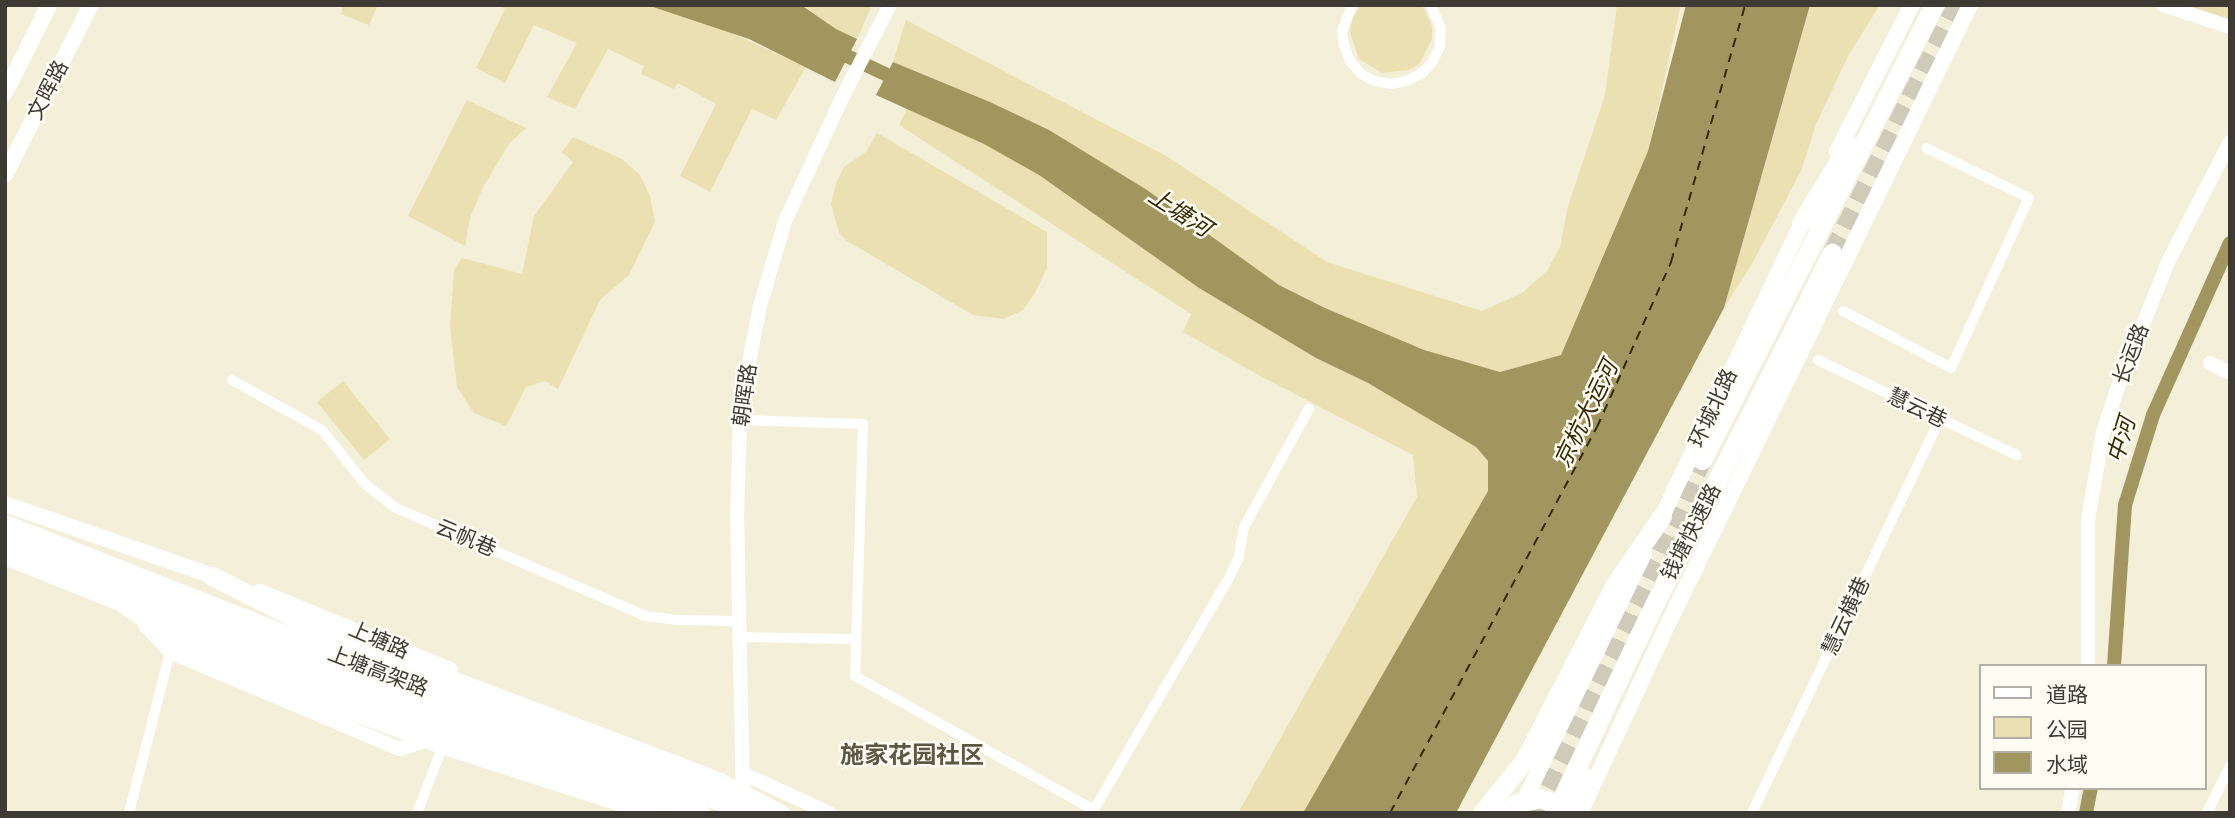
<!DOCTYPE html>
<meta charset="utf-8">
<style>
body{margin:0}
#map{position:relative;width:2235px;height:818px;overflow:hidden;background:#f4efd9;font-family:"Public Sans","Noto Sans SC",sans-serif}
div>[style]{position:absolute}
.green>*{inset:0;background:#eae0b2}
.water>*{inset:0;background:#a29660}
.canal>*{height:14px;margin:-7px;padding:0 7px;transform-origin:7px;border-radius:7px;background:#a29660}
.ferry>*{height:2px;margin-top:-1px;transform-origin:0;background:repeating-linear-gradient(90deg,#332a00 0 9px,transparent 0 16px)}
.highway-tunnel>*{height:19px;margin-top:-9.5px;transform-origin:0;background:repeating-linear-gradient(90deg,#cfcbb8 0 19px,transparent 0 29px)}
.street>*{height:10px;margin:-5px;padding:0 5px;transform-origin:5px;border-radius:5px;background:#fff}
.secondary>*{height:14px;margin:-7px;padding:0 7px;transform-origin:7px;border-radius:7px;background:#fff}
.primary>*{height:16px;margin:-8px;padding:0 8px;transform-origin:8px;border-radius:8px;background:#fff}
.highway>*{height:19px;margin:-9.5px;padding:0 9.5px;transform-origin:9.5px;border-radius:9.5px;background:#fff}
span{translate:-50% -50%;white-space:nowrap;text-align:center;line-height:1.15;-webkit-text-stroke:5px #fefcf3;paint-order:stroke}
.street-label{font-size:21px;color:#3d3b33}
.water-label{font-size:23px;color:#332a00;font-style:italic}
.quarter-label{font-size:24px;color:#5c5844;font-weight:700}
.frame{position:absolute;inset:0;border:7px solid #3d3b33;pointer-events:none}
.legend{position:absolute;left:1979px;top:664px;width:228px;height:126px;box-sizing:border-box;background:#fefcf3;border:2px solid #b1afa6;margin:0;padding:9px 12px;list-style:none;font-size:21px;color:#3d3b33}
.legend li{display:flex;align-items:center;gap:14px;height:35px}
.legend b{width:35px;border:2px solid #b1afa6}
</style>
<div id="map">
<div class="green">
<i style="clip-path:polygon(343px 5px,378px 5px,369px 25px,341px 14px)"></i>
<i style="clip-path:polygon(499px 5px,647px 5px,714px 25px,806px 67px,776px 120px,752px 109px,710px 192px,680px 176px,716px 104px,678px 83px,674px 89px,641px 74px,644px 66px,608px 49px,575px 109px,547px 97px,577px 43px,534px 25px,505px 83px,476px 68px,505px 9px)"></i>
<i style="clip-path:polygon(801px 5px,872px 5px,857px 39px,836px 29px)"></i>
<i style="clip-path:polygon(1361px 5px,1422px 5px,1432px 26px,1432px 39px,1420px 63px,1409px 70px,1382px 73px,1359px 59px,1350px 33px,1352px 20px)"></i>
<i style="clip-path:polygon(1617px 5px,1681px 5px,1648px 151px,1561px 355px,1500px 372px,1424px 351px,1325px 308px,1279px 285px,1049px 130px,990px 102px,893px 62px,906px 20px,1168px 157px,1327px 262px,1482px 311px,1522px 293px,1547px 271px,1560px 247px,1568px 206px,1605px 95px)"></i>
<i style="clip-path:polygon(1810px 5px,1880px 5px,1849px 54px,1816px 124px,1801px 171px,1753px 262px,1724px 308px)"></i>
<i style="clip-path:polygon(2163px 5px,2230px 5px,2230px 27px)"></i>
<i style="clip-path:polygon(467px 100px,526px 128px,509px 144px,483px 187px,470px 218px,465px 246px,408px 216px)"></i>
<i style="clip-path:polygon(907px 109px,985px 144px,1039px 175px,1199px 288px,1316px 358px,1368px 383px,1476px 447px,1488px 462px,1488px 491px,1303px 813px,1238px 813px,1417px 497px,1413px 455px,1260px 376px,1183px 332px,1191px 314px,899px 125px)"></i>
<i style="clip-path:polygon(877px 133px,1047px 232px,1047px 268px,1035px 293px,1023px 310px,1004px 319px,973px 315px,847px 241px,839px 233px,831px 204px,836px 183px,844px 167px,866px 152px)"></i>
<i style="clip-path:polygon(573px 137px,622px 159px,640px 175px,650px 196px,655px 222px,629px 275px,600px 300px,558px 389px,545px 381px,526px 387px,506px 426px,474px 413px,457px 387px,450px 326px,454px 270px,462px 258px,522px 274px,534px 216px,573px 162px,562px 152px)"></i>
<i style="clip-path:polygon(343px 381px,390px 439px,364px 460px,317px 402px)"></i>
</div>
<div class="water">
<i style="clip-path:polygon(647px 5px,801px 5px,836px 29px,857px 39px,835px 82px,749px 39px)"></i>
<i style="clip-path:polygon(1686px 5px,1810px 5px,1724px 308px,1456px 813px,1303px 813px,1488px 491px,1488px 461px,1476px 447px,1368px 383px,1316px 358px,1199px 288px,1039px 175px,984px 144px,876px 95px,893px 62px,990px 102px,1049px 130px,1147px 190px,1279px 285px,1325px 308px,1424px 350px,1500px 372px,1561px 355px,1648px 151px)"></i>
</div>
<div class="canal">
<i style="left:832px;top:49px;width:77px;rotate:25.2deg"></i>
<i style="left:2114px;top:666px;width:161px;rotate:-86.1deg"></i>
<i style="left:2125px;top:505px;width:94px;rotate:-72.7deg"></i>
<i style="left:2153px;top:415px;width:188px;rotate:-65.9deg"></i>
<i style="left:2086px;top:813px;width:25px;rotate:-79deg"></i>
</div>
<div class="ferry">
<i style="left:1390px;top:813px;width:438px;rotate:-61.8deg"></i>
<i style="left:1597px;top:427px;width:181px;rotate:-65.8deg"></i>
<i style="left:1671px;top:262px;width:267px;rotate:-73.9deg"></i>
</div>
<div class="highway-tunnel">
<i style="left:1832px;top:253px;width:278px;rotate:-63.3deg"></i>
<i style="left:1534px;top:813px;width:391px;rotate:-64.5deg"></i>
</div>
<div class="street">
<i style="left:1352px;top:5px;width:28px;rotate:111deg"></i>
<i style="left:1342px;top:31px;width:15px;rotate:82deg"></i>
<i style="left:1344px;top:46px;width:16px;rotate:68deg"></i>
<i style="left:1350px;top:61px;width:16px;rotate:50deg"></i>
<i style="left:1360px;top:73px;width:16px;rotate:30deg"></i>
<i style="left:1374px;top:81px;width:17px;rotate:10deg"></i>
<i style="left:1391px;top:84px;width:16px;rotate:-11deg"></i>
<i style="left:1407px;top:81px;width:17px;rotate:-28deg"></i>
<i style="left:1422px;top:73px;width:16px;rotate:-47deg"></i>
<i style="left:1433px;top:61px;width:17px;rotate:-65deg"></i>
<i style="left:1440px;top:46px;width:17px;rotate:-87deg"></i>
<i style="left:1441px;top:29px;width:26px;rotate:-113deg"></i>
<i style="left:1843px;top:311px;width:122px;rotate:27.8deg"></i>
<i style="left:1951px;top:368px;width:187px;rotate:-65.4deg"></i>
<i style="left:2029px;top:198px;width:114px;rotate:-154.1deg"></i>
<i style="left:1818px;top:360px;width:220px;rotate:25.6deg"></i>
<i style="left:232px;top:380px;width:103px;rotate:29.1deg"></i>
<i style="left:322px;top:430px;width:69px;rotate:51.5deg"></i>
<i style="left:365px;top:484px;width:39px;rotate:38deg"></i>
<i style="left:396px;top:508px;width:271px;rotate:23.4deg"></i>
<i style="left:645px;top:616px;width:31px;rotate:7deg"></i>
<i style="left:676px;top:620px;width:61px;rotate:0.9deg"></i>
<i style="left:740px;top:420px;width:123px;rotate:1.9deg"></i>
<i style="left:863px;top:424px;width:252px;rotate:91.8deg"></i>
<i style="left:855px;top:676px;width:274px;rotate:29.3deg"></i>
<i style="left:738px;top:637px;width:117px;rotate:1deg"></i>
<i style="left:129px;top:813px;width:166px;rotate:-75.7deg"></i>
<i style="left:417px;top:813px;width:75px;rotate:-68.9deg"></i>
<i style="left:1092px;top:813px;width:274px;rotate:-59.8deg"></i>
<i style="left:1230px;top:576px;width:21px;rotate:-65deg"></i>
<i style="left:1239px;top:557px;width:30px;rotate:-81deg"></i>
<i style="left:1244px;top:527px;width:135px;rotate:-61.2deg"></i>
<i style="left:1752px;top:813px;width:437px;rotate:-64.5deg"></i>
<i style="left:2207px;top:813px;width:52px;rotate:-63.9deg"></i>
</div>
<div class="secondary">
<i style="left:2163px;top:5px;width:71px;rotate:18.2deg"></i>
<i style="left:2210px;top:363px;width:22px;rotate:27deg"></i>
<i style="left:145px;top:625px;width:37px;rotate:47deg"></i>
<i style="left:170px;top:652px;width:250px;rotate:22.9deg"></i>
<i style="left:400px;top:749px;width:33px;rotate:-18deg"></i>
<i style="left:2088px;top:666px;width:146px;rotate:-90deg"></i>
<i style="left:2088px;top:520px;width:89px;rotate:-80.3deg"></i>
<i style="left:2103px;top:432px;width:54px;rotate:-71.6deg"></i>
<i style="left:2120px;top:381px;width:128px;rotate:-68deg"></i>
<i style="left:2168px;top:262px;width:135px;rotate:-62.7deg"></i>
<i style="left:742px;top:773px;width:96px;rotate:24.7deg"></i>
<i style="left:743px;top:801px;width:286px;rotate:-91.2deg"></i>
<i style="left:737px;top:515px;width:95px;rotate:-88.2deg"></i>
<i style="left:740px;top:420px;width:69px;rotate:-80.8deg"></i>
<i style="left:751px;top:352px;width:47px;rotate:-78.9deg"></i>
<i style="left:760px;top:306px;width:89px;rotate:-73.6deg"></i>
<i style="left:785px;top:221px;width:140px;rotate:-65.1deg"></i>
<i style="left:844px;top:94px;width:100px;rotate:-62.7deg"></i>
<i style="left:2068px;top:813px;width:25px;rotate:-79deg"></i>
</div>
<div class="primary">
<i style="left:5px;top:93px;width:98px;rotate:-63.4deg"></i>
<i style="left:1837px;top:152px;width:165px;rotate:-63deg"></i>
<i style="left:5px;top:175px;width:191px;rotate:-63.2deg"></i>
<i style="left:5px;top:504px;width:230px;rotate:19.1deg"></i>
<i style="left:1657px;top:527px;width:349px;rotate:-64.5deg"></i>
<i style="left:5px;top:557px;width:477px;rotate:21.8deg"></i>
<i style="left:448px;top:734px;width:163px;rotate:18.5deg"></i>
<i style="left:260px;top:592px;width:205px;rotate:22.3deg"></i>
<i style="left:1521px;top:807px;width:281px;rotate:-64.1deg"></i>
<i style="left:1580px;top:813px;width:206px;rotate:-65.1deg"></i>
<i style="left:1667px;top:626px;width:691px;rotate:-63.99deg"></i>
</div>
<div class="highway">
<i style="left:1801px;top:223px;width:92px;rotate:-58.7deg"></i>
<i style="left:1702px;top:460px;width:511px;rotate:-62.98deg"></i>
<i style="left:5px;top:524px;width:518px;rotate:21.51deg"></i>
<i style="left:487px;top:714px;width:283px;rotate:20.5deg"></i>
<i style="left:5px;top:541px;width:249px;rotate:21.9deg"></i>
<i style="left:236px;top:634px;width:498px;rotate:21.1deg"></i>
<i style="left:212px;top:576px;width:120px;rotate:26.8deg"></i>
<i style="left:319px;top:630px;width:382px;rotate:20.7deg"></i>
<i style="left:676px;top:765px;width:46px;rotate:21.6deg"></i>
<i style="left:719px;top:782px;width:68px;rotate:27.3deg"></i>
<i style="left:124px;top:604px;width:60px;rotate:34.2deg"></i>
<i style="left:174px;top:638px;width:103px;rotate:23.3deg"></i>
<i style="left:269px;top:679px;width:181px;rotate:20.7deg"></i>
<i style="left:438px;top:743px;width:229px;rotate:17.8deg"></i>
<i style="left:1482px;top:813px;width:67px;rotate:-51.1deg"></i>
<i style="left:1524px;top:761px;width:200px;rotate:-62.7deg"></i>
<i style="left:1616px;top:583px;width:81px;rotate:-55.5deg"></i>
<i style="left:1506px;top:813px;width:13px;rotate:-45deg"></i>
<i style="left:1515px;top:804px;width:25px;rotate:-14deg"></i>
<i style="left:1539px;top:798px;width:23px;rotate:18deg"></i>
<i style="left:1561px;top:805px;width:10px;rotate:45deg"></i>
<i style="left:1555px;top:813px;width:219px;rotate:-64.6deg"></i>
<i style="left:1649px;top:615px;width:406px;rotate:-63.2deg"></i>
<i style="left:1572px;top:813px;width:38px;rotate:-72deg"></i>
</div>
<div class="street-label">
<span style="left:48px;top:90px;rotate:-63deg">文晖路</span>
<span style="left:2131px;top:354px;rotate:-69deg">长运路</span>
<span style="left:745px;top:395px;rotate:-82deg">朝晖路</span>
<span style="left:1713px;top:408px;rotate:-65deg">环城北路</span>
<span style="left:1917px;top:408px;rotate:26deg">慧云巷</span>
<span style="left:1691px;top:532px;rotate:-63deg">钱塘快速路</span>
<span style="left:466px;top:538px;rotate:23deg">云帆巷</span>
<span style="left:1846px;top:616px;rotate:-65deg">慧云横巷</span>
<span style="left:379px;top:640px;rotate:23deg">上塘路</span>
<span style="left:378px;top:671px;rotate:21deg">上塘高架路</span>
</div>
<div class="water-label">
<span style="left:1180px;top:212px;rotate:33deg">上塘河</span>
<span style="left:1586px;top:414px;rotate:-64deg">京杭大运河</span>
<span style="left:2121px;top:440px;rotate:-73deg">中河</span>
</div>
<div class="quarter-label">
<span style="left:912px;top:755px">施家花园社区</span>
</div>
<div class="frame"></div>
<ul class="legend">
<li><b style="height:9px;background:#fff"></b>道路</li>
<li><b style="height:19px;background:#eae0b2"></b>公园</li>
<li><b style="height:19px;background:#a29660"></b>水域</li>
</ul>
</div>
